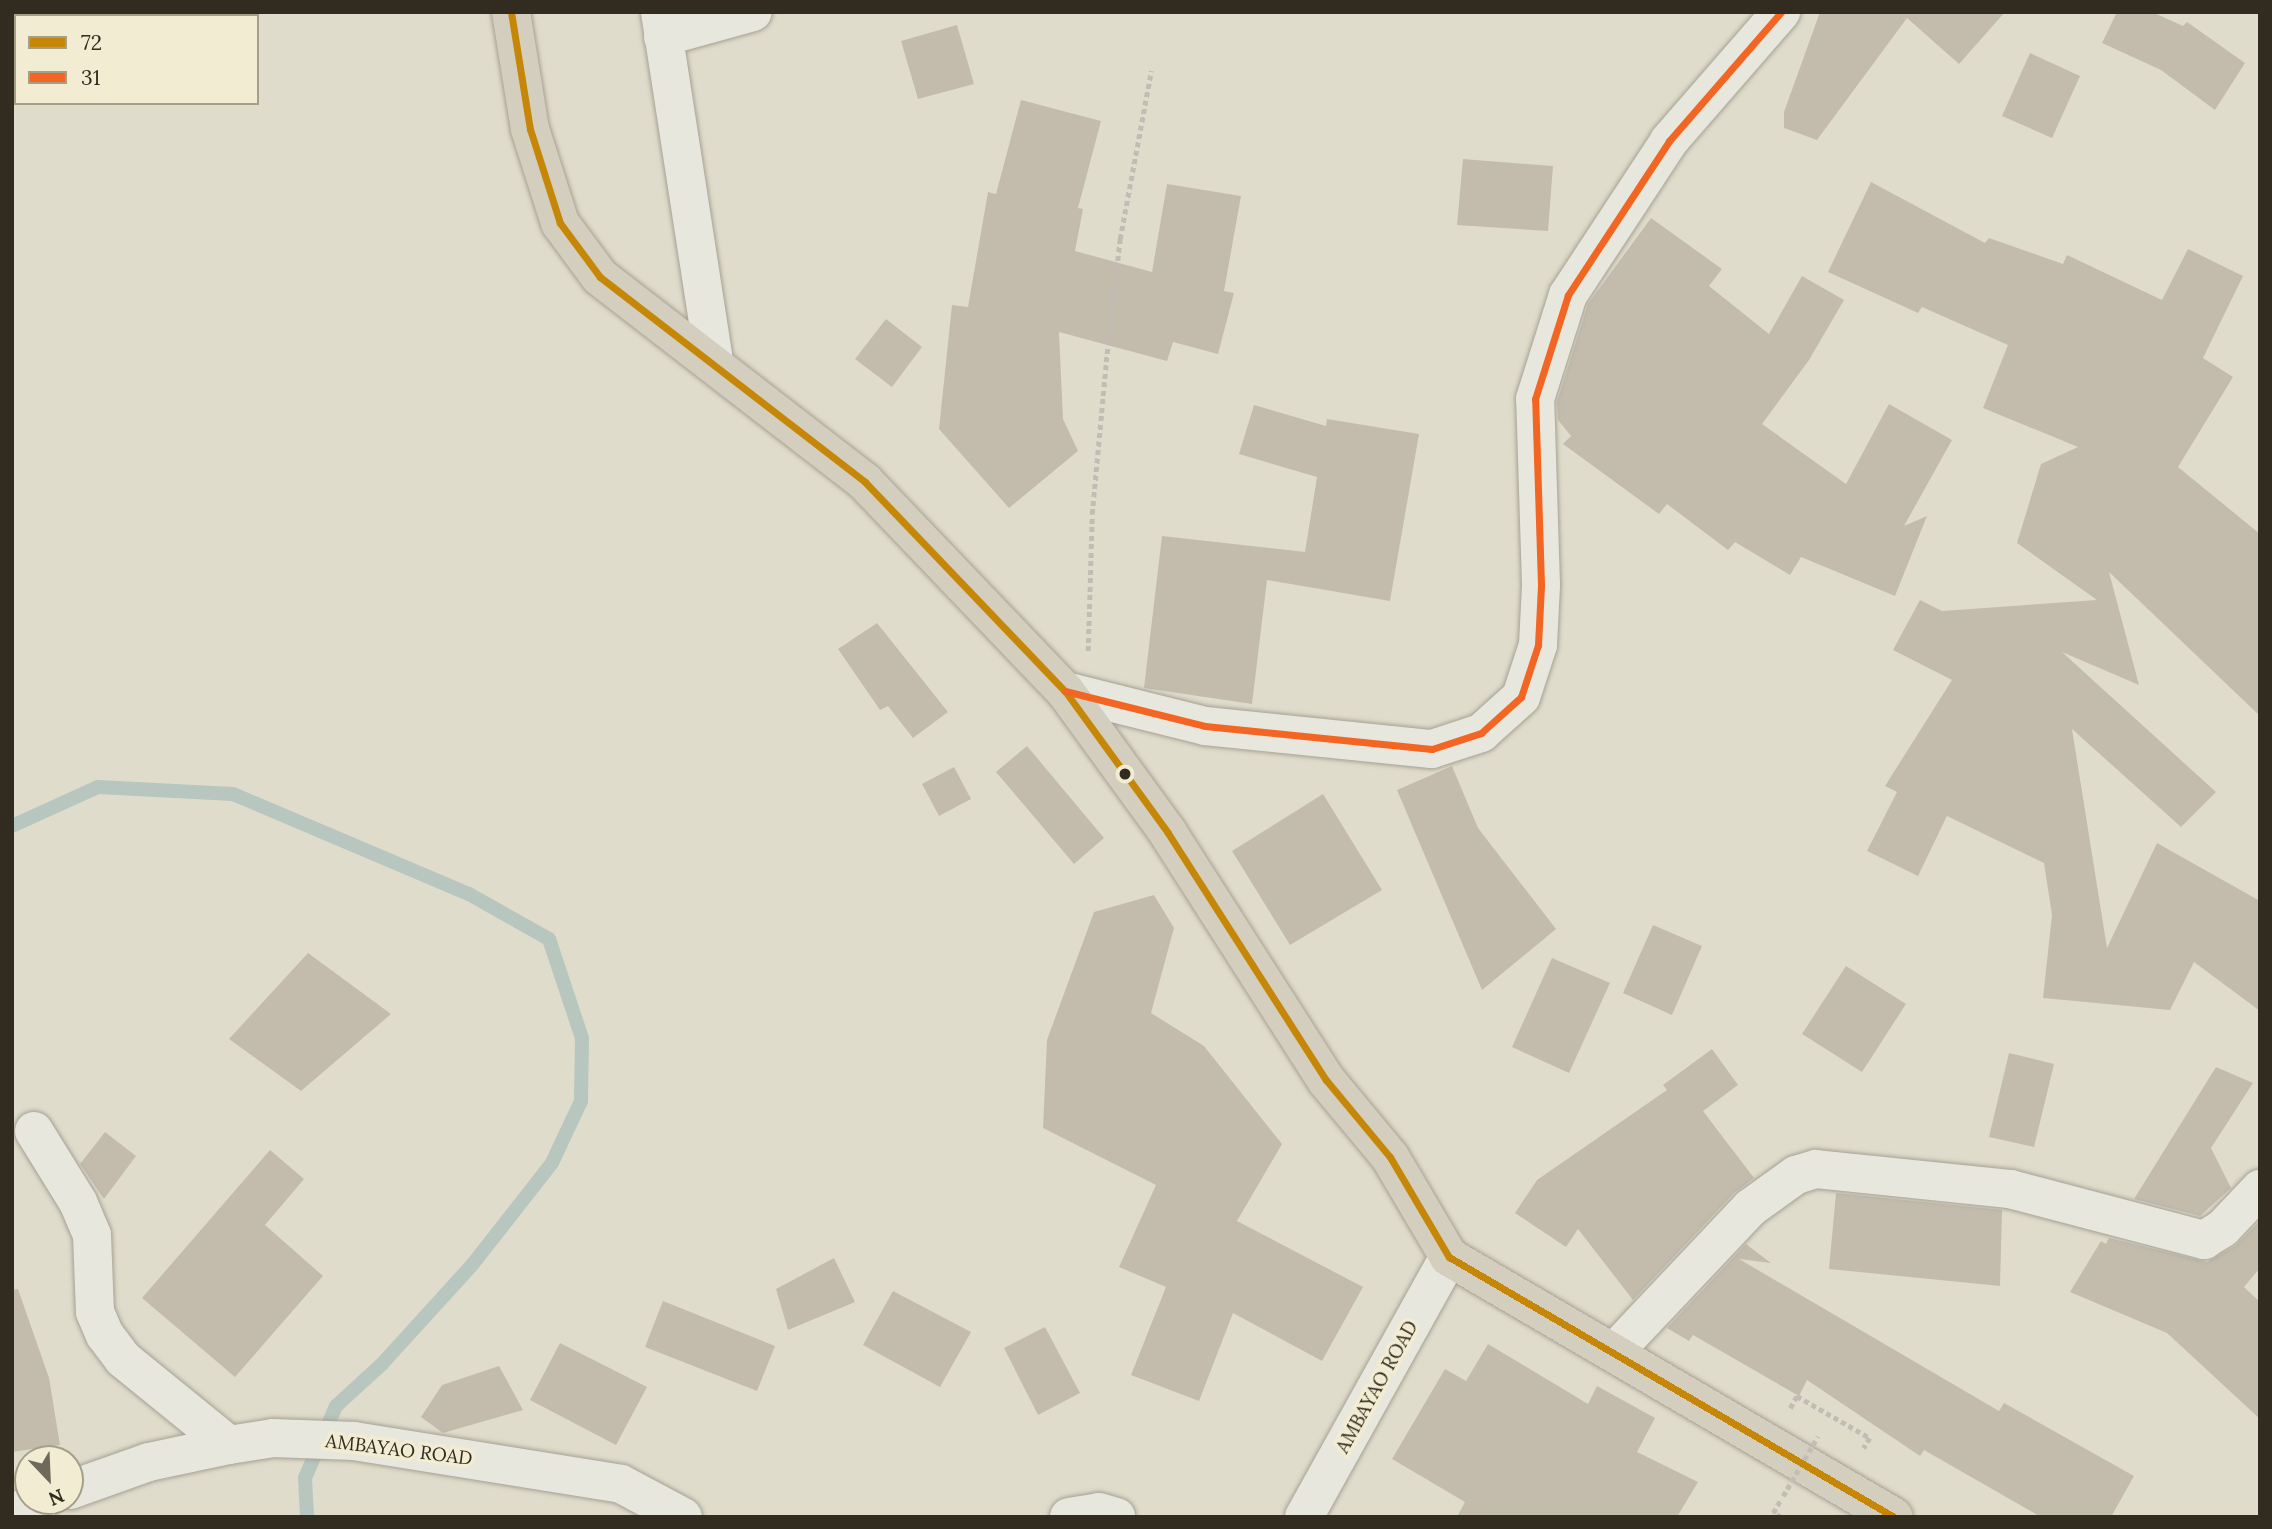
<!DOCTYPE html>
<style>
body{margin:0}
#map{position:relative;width:2272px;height:1529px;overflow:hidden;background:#e0dccb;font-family:Lora,serif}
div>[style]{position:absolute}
.stream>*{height:14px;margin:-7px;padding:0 7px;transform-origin:7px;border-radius:7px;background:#b7c6be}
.building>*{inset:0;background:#c3bcad}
.path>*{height:4.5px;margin-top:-2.25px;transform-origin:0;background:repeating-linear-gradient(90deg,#c1bdb4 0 5px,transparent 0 8.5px)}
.roads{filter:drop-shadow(0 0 2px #a5a195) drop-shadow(0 0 2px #a5a195)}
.minor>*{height:38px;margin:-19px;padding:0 19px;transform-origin:19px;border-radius:19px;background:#e8e7dd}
.highway>*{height:38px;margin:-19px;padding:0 19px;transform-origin:19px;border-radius:19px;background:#d3cebd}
.path-bridge>*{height:4.5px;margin-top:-2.25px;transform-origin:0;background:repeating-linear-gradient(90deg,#c1bdb4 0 5px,transparent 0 8.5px)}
.bus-1>*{height:7px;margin:-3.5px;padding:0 3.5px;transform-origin:3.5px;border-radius:3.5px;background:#c68708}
.bus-2>*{height:7px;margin:-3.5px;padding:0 3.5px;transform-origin:3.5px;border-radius:3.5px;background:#f26522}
.dots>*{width:19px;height:19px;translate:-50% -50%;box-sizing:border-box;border:4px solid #f1ecd2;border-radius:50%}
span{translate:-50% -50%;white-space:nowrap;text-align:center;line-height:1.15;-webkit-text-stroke:7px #f1ecd2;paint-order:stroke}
.street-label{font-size:19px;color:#322b1f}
.frame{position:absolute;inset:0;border:14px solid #322b1f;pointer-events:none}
.legend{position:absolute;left:14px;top:14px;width:245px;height:91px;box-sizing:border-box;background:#f1ecd2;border:2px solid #a59f8a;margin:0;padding:9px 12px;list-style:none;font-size:21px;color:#322b1f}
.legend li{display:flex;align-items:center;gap:14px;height:35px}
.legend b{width:35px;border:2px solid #a59f8a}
.north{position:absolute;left:14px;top:1445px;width:70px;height:70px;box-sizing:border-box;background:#f1ecd2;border:2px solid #a59f8a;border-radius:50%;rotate:157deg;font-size:19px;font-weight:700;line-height:28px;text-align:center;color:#322b1f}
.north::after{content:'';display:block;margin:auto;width:24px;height:32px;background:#6f695b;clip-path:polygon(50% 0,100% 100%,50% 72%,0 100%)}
</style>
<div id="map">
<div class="stream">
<i style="left:12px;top:826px;width:94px;rotate:-24.4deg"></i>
<i style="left:98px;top:787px;width:135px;rotate:3deg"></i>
<i style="left:233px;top:794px;width:256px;rotate:23deg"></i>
<i style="left:469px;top:894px;width:92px;rotate:29.4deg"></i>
<i style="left:549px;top:939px;width:104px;rotate:71.6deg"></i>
<i style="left:582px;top:1038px;width:63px;rotate:90.9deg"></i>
<i style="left:581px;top:1101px;width:68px;rotate:115.1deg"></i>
<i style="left:552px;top:1163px;width:130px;rotate:128.1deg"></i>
<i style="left:472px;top:1265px;width:134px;rotate:132.3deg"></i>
<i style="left:382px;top:1364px;width:62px;rotate:137.6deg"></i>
<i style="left:336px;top:1406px;width:78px;rotate:113.3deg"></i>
<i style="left:305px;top:1478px;width:39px;rotate:87deg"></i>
</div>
<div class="building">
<i style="clip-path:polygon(1820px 12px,2005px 12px,1959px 64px,1907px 18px,1817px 140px,1784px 128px,1784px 112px)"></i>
<i style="clip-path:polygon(2117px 12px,2152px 12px,2183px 26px,2187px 22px,2245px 63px,2215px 110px,2161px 70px,2102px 43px)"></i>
<i style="clip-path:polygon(957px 25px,974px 84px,918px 99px,901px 41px)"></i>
<i style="clip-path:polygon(2030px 53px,2080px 76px,2052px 138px,2002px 116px)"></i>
<i style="clip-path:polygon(1021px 100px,1101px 121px,1078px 208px,1083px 209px,1075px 251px,1152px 272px,1167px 184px,1241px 196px,1224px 291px,1234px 293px,1218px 354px,1173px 342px,1167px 361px,1059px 332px,1063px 419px,1078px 451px,1009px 508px,939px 429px,952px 305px,968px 307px,988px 192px,996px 194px)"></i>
<i style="clip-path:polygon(1463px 159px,1553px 166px,1548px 231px,1457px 225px)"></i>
<i style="clip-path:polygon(1871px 182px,1985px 243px,1989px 238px,2063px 264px,2067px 255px,2162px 300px,2188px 249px,2243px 276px,2203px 358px,2233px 377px,2178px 467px,2260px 534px,2260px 716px,2109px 572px,2139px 685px,2062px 652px,2216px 792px,2181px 827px,2072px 729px,2107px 948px,2157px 843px,2260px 901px,2260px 1011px,2194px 962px,2170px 1010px,2043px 998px,2052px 915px,2044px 863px,1947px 816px,1918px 876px,1867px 851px,1897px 792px,1885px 786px,1952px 680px,1893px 650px,1920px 600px,1942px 611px,2097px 600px,2017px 543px,2041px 464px,2078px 447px,1983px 408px,2008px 345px,1922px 307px,1918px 313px,1828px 272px)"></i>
<i style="clip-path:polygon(1651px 218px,1722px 269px,1709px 286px,1769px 334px,1802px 276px,1844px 300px,1809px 360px,1762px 424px,1846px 484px,1889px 404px,1952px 440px,1904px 526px,1927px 516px,1895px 596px,1801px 557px,1790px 575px,1735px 542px,1728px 550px,1667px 504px,1659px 514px,1563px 444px,1571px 436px,1558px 420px,1557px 402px,1588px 304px)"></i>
<i style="clip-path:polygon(886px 319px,922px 347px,892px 387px,855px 359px)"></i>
<i style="clip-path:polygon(1254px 405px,1326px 426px,1327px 419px,1419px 434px,1390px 601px,1267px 580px,1252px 704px,1144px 688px,1162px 536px,1305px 552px,1317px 477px,1239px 454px)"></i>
<i style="clip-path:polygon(877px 623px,948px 712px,913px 738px,888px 706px,880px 710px,838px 649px)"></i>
<i style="clip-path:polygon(1027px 746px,1104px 838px,1074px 864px,996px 772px)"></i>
<i style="clip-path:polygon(1452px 766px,1478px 828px,1556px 929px,1482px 990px,1397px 790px)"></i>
<i style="clip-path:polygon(954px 767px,971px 799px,939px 816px,922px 784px)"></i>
<i style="clip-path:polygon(1323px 794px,1382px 890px,1290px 945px,1232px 851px)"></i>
<i style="clip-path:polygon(1154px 895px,1174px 928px,1151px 1013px,1204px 1046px,1282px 1144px,1237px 1221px,1363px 1287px,1322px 1361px,1233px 1313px,1199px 1401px,1131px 1375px,1166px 1287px,1119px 1267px,1156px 1185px,1043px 1128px,1047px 1040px,1094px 912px)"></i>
<i style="clip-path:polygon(1653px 925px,1702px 946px,1672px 1015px,1623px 993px)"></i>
<i style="clip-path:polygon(308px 953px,391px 1014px,301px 1091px,229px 1039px)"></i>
<i style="clip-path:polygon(1552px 958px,1610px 983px,1569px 1073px,1512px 1047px)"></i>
<i style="clip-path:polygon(1846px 966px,1906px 1004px,1862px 1072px,1802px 1034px)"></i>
<i style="clip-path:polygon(1712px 1049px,1738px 1085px,1703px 1111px,1754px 1178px,1734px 1193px,1633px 1300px,1578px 1229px,1566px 1247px,1515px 1213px,1537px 1180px,1667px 1090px,1663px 1085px)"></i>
<i style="clip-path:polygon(2009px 1053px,2054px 1064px,2034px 1147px,1989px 1137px)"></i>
<i style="clip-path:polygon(2216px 1067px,2253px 1083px,2211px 1148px,2231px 1188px,2200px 1216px,2134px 1199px)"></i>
<i style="clip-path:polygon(105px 1132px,136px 1156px,104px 1199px,80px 1164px)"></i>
<i style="clip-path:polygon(270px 1150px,304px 1179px,265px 1225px,323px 1276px,235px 1377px,142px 1298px)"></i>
<i style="clip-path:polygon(1836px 1193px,2002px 1210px,2000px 1286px,1829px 1269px)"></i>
<i style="clip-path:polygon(2260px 1221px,2260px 1268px,2244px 1287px,2260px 1302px,2260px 1419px,2167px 1333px,2070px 1292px,2101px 1241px,2106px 1244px,2109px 1238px,2207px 1262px,2235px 1246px)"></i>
<i style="clip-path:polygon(1746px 1244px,1771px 1263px,1739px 1259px,1999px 1411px,2004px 1403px,2134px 1476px,2111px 1517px,2041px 1517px,1924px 1450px,1920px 1456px,1807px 1380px,1799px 1396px,1693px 1335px,1689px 1341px,1667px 1328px)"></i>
<i style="clip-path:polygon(834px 1258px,855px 1302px,788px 1330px,776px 1289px)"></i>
<i style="clip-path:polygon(18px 1289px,49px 1378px,60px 1445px,12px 1452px,12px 1290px)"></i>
<i style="clip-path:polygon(893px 1291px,971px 1332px,940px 1387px,863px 1345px)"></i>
<i style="clip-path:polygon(663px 1301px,775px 1346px,757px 1391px,645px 1347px)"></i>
<i style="clip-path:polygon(1045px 1327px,1080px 1393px,1038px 1415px,1004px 1348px)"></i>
<i style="clip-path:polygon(560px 1343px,647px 1387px,616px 1445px,530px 1400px)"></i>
<i style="clip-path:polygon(1488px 1344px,1588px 1404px,1597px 1386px,1655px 1418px,1637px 1452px,1698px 1482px,1677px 1517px,1457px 1517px,1465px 1502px,1392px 1459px,1445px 1369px,1466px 1381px)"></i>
<i style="clip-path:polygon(499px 1366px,523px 1410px,443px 1433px,421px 1417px,442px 1385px)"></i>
</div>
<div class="path">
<i style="left:1088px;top:651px;width:137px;rotate:-88.3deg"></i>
<i style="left:1092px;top:514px;width:153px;rotate:-84.7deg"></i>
<i style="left:1106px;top:362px;width:124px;rotate:-83.5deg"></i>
<i style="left:1120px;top:239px;width:171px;rotate:-79.5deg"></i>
<i style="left:1790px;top:1408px;width:14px;rotate:-60deg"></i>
<i style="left:1797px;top:1396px;width:84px;rotate:29.9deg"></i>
<i style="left:1870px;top:1438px;width:12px;rotate:121deg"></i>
<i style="left:1781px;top:1517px;width:9px;rotate:-153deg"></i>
<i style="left:1773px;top:1513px;width:16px;rotate:-60deg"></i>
</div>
<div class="roads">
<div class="minor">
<i style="left:660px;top:12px;width:354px;rotate:81.2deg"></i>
<i style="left:663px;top:37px;width:93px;rotate:-15.5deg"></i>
<i style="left:1065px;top:691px;width:144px;rotate:14deg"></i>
<i style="left:1205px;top:726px;width:228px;rotate:5.8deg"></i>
<i style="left:1432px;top:749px;width:52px;rotate:-18.1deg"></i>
<i style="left:1481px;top:733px;width:54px;rotate:-42deg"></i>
<i style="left:1521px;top:697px;width:55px;rotate:-71.9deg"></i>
<i style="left:1538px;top:645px;width:60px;rotate:-87.1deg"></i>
<i style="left:1541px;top:585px;width:186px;rotate:-91.8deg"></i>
<i style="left:1535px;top:399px;width:109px;rotate:-72.4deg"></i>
<i style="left:1568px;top:295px;width:184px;rotate:-56.7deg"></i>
<i style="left:1669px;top:141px;width:171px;rotate:-49deg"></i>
<i style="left:34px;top:1131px;width:84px;rotate:58.2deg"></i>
<i style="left:78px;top:1202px;width:36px;rotate:67deg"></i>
<i style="left:92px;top:1235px;width:77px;rotate:87.8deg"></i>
<i style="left:95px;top:1312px;width:25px;rotate:67deg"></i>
<i style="left:105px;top:1335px;width:30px;rotate:53deg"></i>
<i style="left:123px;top:1359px;width:136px;rotate:39.1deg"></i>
<i style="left:1614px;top:1352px;width:198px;rotate:-46.6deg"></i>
<i style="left:1750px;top:1208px;width:57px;rotate:-35.7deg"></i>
<i style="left:1796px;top:1175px;width:21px;rotate:-17deg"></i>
<i style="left:1816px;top:1169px;width:195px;rotate:5.9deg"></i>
<i style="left:2010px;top:1189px;width:201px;rotate:14.7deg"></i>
<i style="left:2204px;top:1240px;width:22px;rotate:-32deg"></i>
<i style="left:2223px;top:1228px;width:54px;rotate:-46.5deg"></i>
<i style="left:70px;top:1490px;width:84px;rotate:-19.5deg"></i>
<i style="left:149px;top:1462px;width:82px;rotate:-12deg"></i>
<i style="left:229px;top:1445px;width:45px;rotate:-9deg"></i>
<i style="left:273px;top:1438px;width:81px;rotate:2.1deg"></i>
<i style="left:354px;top:1441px;width:270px;rotate:9.1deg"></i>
<i style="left:621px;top:1484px;width:70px;rotate:28deg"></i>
<i style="left:12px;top:1513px;width:32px;rotate:-22deg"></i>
<i style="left:1069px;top:1517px;width:30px;rotate:-9deg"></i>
<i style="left:1099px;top:1512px;width:18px;rotate:16deg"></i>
<i style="left:1304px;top:1517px;width:298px;rotate:-60.9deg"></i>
</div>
<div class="highway">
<i style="left:511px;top:12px;width:119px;rotate:80.8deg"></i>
<i style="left:530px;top:129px;width:99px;rotate:72.3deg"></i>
<i style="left:560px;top:223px;width:67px;rotate:53.5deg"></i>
<i style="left:600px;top:277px;width:335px;rotate:37.7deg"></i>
<i style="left:865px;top:482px;width:289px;rotate:46.3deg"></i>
<i style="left:1065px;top:691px;width:175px;rotate:54deg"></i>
<i style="left:1168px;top:833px;width:293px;rotate:57.4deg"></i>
<i style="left:1326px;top:1080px;width:100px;rotate:50.3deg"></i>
<i style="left:1390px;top:1157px;width:116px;rotate:59.5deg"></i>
<i style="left:1449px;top:1257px;width:515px;rotate:30.3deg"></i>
</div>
</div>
<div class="path-bridge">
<i style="left:1783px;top:1496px;width:69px;rotate:-59.7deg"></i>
</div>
<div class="bus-1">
<i style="left:511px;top:12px;width:119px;rotate:80.8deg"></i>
<i style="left:530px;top:129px;width:99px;rotate:72.3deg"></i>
<i style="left:560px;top:223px;width:67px;rotate:53.5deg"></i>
<i style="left:600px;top:277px;width:335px;rotate:37.7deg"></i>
<i style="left:865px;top:482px;width:289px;rotate:46.3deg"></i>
<i style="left:1065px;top:691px;width:175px;rotate:54deg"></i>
<i style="left:1168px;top:833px;width:293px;rotate:57.4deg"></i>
<i style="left:1326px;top:1080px;width:100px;rotate:50.3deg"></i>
<i style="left:1390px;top:1157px;width:116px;rotate:59.5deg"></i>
<i style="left:1449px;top:1257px;width:515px;rotate:30.3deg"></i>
</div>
<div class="bus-2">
<i style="left:1065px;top:691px;width:144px;rotate:14deg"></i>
<i style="left:1205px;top:726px;width:228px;rotate:5.8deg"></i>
<i style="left:1432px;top:749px;width:52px;rotate:-18.1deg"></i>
<i style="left:1481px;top:733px;width:54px;rotate:-42deg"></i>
<i style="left:1521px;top:697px;width:55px;rotate:-71.9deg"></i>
<i style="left:1538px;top:645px;width:60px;rotate:-87.1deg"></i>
<i style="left:1541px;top:585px;width:186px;rotate:-91.8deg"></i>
<i style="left:1535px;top:399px;width:109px;rotate:-72.4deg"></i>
<i style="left:1568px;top:295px;width:184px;rotate:-56.7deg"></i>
<i style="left:1669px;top:141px;width:171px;rotate:-49deg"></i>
</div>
<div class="dots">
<i style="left:1125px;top:774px;background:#322b1f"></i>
</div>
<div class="street-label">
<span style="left:1377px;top:1387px;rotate:-61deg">AMBAYAO ROAD</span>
<span style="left:399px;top:1450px;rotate:7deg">AMBAYAO ROAD</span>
</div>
<div class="frame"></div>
<ul class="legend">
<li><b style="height:9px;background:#c68708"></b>72</li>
<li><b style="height:9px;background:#f26522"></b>31</li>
</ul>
<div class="north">N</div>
</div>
